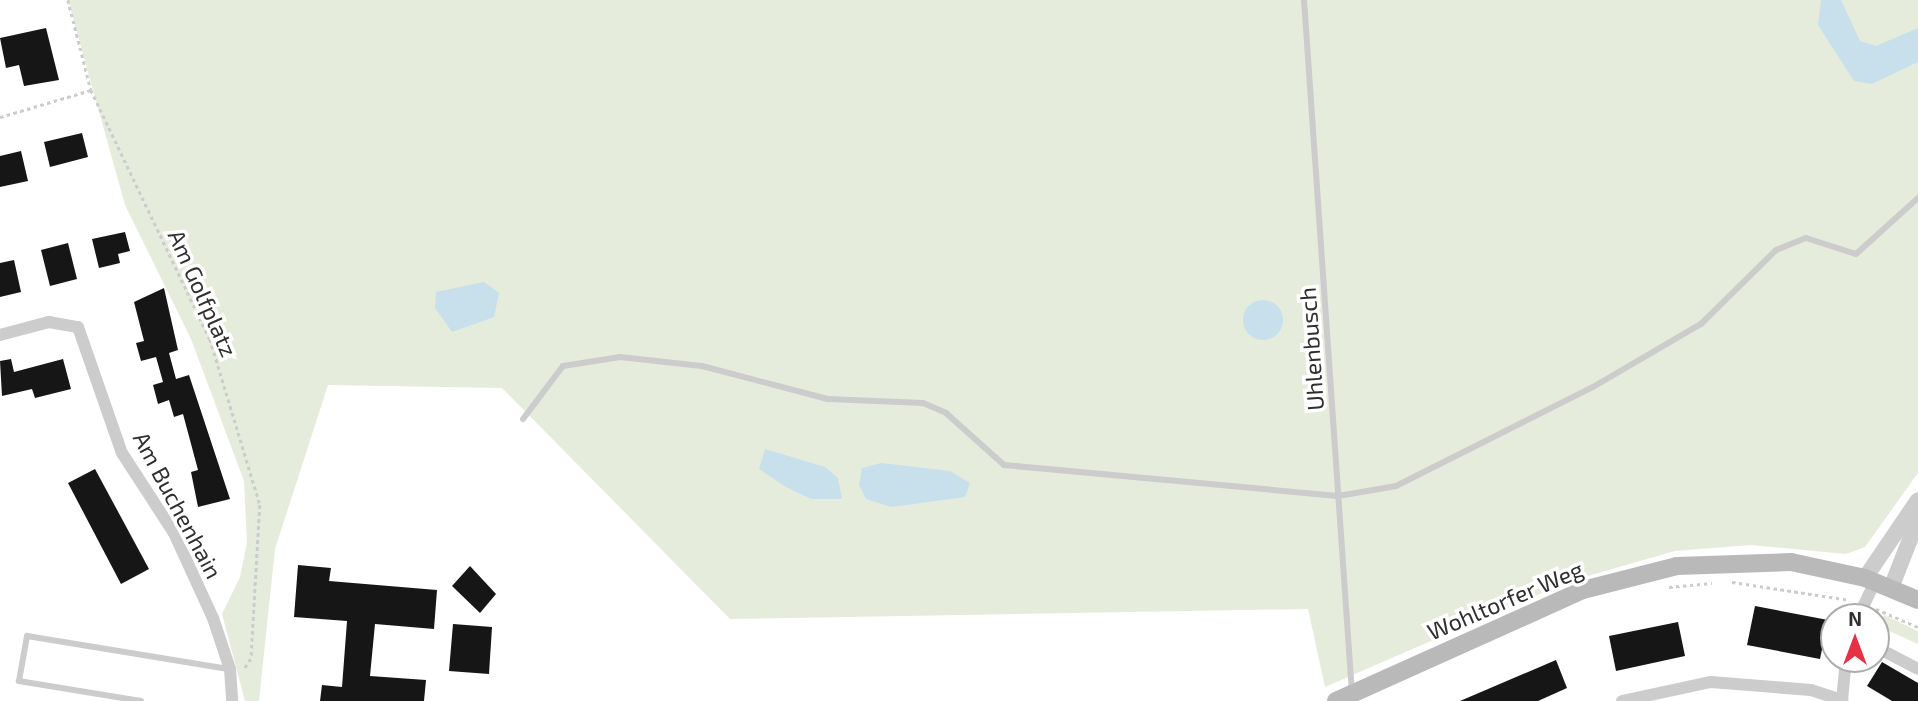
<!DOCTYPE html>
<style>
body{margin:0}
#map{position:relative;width:1918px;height:701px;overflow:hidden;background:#fff;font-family:"Exo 2",sans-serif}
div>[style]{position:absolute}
.green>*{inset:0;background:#e5ecdc}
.water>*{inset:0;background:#c8dfec}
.round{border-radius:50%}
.building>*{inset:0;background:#161616}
.path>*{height:2.5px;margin-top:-1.25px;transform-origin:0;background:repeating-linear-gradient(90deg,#ccc 0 3.5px,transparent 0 7px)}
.service>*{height:6px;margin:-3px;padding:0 3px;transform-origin:3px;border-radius:3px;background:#ccc}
.minor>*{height:12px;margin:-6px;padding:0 6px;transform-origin:6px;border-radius:6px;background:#ccc}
.tertiary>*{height:16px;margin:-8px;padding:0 8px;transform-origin:8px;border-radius:8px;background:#ccc}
.secondary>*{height:18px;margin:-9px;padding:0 9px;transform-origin:9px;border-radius:9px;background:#b9b9b9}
span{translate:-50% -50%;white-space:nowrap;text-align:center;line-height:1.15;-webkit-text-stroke:7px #fff;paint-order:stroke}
.street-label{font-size:23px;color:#2f2f2f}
.north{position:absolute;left:1820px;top:603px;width:70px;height:70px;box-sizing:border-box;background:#fff;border:2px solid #acacac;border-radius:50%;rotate:0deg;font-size:19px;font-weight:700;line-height:28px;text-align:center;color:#2f2f2f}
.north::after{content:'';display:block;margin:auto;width:24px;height:32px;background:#e63044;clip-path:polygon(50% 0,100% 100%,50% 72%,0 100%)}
</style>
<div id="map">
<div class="green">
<i style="clip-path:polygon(68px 0,1918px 0,1918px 473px,1865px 547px,1846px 554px,1751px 545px,1675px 551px,1567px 582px,1325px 687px,1308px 609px,730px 619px,502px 388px,328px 385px,275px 549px,259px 701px,245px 701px,222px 614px,240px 577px,247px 542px,244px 481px,191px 339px,125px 205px)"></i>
<i style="clip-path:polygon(1884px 615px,1918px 631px,1918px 644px,1876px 625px)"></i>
</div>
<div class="water">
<i style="clip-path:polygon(1821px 0,1841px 0,1860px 41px,1876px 46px,1918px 28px,1918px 62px,1872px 84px,1854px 81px,1818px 25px)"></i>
<i style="clip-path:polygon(484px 282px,499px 293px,494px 317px,452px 332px,435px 308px,436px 292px)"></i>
<i class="round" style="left:1243px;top:300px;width:40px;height:40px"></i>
<i style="clip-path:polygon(765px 449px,825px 467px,838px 478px,842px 499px,811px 499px,786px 487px,759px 469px)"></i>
<i style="clip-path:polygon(881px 463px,950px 471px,970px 483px,965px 497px,891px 507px,866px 499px,859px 485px,862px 468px)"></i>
</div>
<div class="building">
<i style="clip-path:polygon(46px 28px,59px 80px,24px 86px,19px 65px,6px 68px,0 38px)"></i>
<i style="clip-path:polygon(82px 133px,88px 157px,50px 167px,44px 142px)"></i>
<i style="clip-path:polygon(21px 151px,28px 181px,0 187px,0 156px)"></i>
<i style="clip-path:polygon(125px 232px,130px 251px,118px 254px,120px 263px,99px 268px,92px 239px)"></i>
<i style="clip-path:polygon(68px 243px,77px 279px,50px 286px,41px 250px)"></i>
<i style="clip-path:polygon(14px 260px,21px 292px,0 297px,0 263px)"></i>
<i style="clip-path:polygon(164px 288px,178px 350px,169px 353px,176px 379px,189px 375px,230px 499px,198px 507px,191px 472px,198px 470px,183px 414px,174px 417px,169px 400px,158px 404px,153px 385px,163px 382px,156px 357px,141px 361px,136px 343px,144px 341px,134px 302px)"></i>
<i style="clip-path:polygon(11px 359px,14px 372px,63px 359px,71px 389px,35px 398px,32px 389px,2px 396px,0 361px)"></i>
<i style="clip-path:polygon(95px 469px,149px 569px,121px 584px,68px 483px)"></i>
<i style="clip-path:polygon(298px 565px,331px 568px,329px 581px,437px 590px,434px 629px,375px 624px,370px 676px,426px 680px,424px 701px,320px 701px,322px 685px,342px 687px,347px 621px,294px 617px)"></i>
<i style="clip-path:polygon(470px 566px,496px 594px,480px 613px,452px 586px)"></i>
<i style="clip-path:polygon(1755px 606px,1828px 620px,1820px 659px,1747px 645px)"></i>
<i style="clip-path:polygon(1678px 622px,1685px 656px,1616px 671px,1609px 636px)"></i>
<i style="clip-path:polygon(453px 624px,492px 627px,489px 674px,449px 671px)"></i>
<i style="clip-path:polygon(1556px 660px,1567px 688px,1538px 701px,1460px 701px)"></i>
<i style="clip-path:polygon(1882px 662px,1918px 683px,1918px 701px,1892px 701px,1867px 686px)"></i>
</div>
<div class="path">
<i style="left:68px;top:0;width:93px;rotate:75.7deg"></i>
<i style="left:91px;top:90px;width:276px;rotate:64.5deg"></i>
<i style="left:210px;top:339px;width:173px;rotate:73.2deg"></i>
<i style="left:260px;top:505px;width:154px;rotate:93.3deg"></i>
<i style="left:251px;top:659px;width:11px;rotate:124deg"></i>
<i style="left:0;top:117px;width:95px;rotate:-16.5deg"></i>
<i style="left:1732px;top:582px;width:119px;rotate:8.7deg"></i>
<i style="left:1669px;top:587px;width:43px;rotate:-5.3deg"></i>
<i style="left:1876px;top:609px;width:46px;rotate:23.2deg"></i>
</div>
<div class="service">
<i style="left:1304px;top:0;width:695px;rotate:86.04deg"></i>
<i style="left:523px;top:419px;width:66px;rotate:-53deg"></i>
<i style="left:563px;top:366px;width:58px;rotate:-9deg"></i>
<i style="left:620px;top:357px;width:82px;rotate:6.3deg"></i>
<i style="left:702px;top:366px;width:130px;rotate:14.7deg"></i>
<i style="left:828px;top:399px;width:95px;rotate:2.4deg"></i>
<i style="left:923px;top:403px;width:25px;rotate:23deg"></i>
<i style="left:946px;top:413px;width:78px;rotate:41.9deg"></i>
<i style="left:1004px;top:465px;width:335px;rotate:5.3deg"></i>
<i style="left:1338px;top:496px;width:59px;rotate:-9.8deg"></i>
<i style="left:1396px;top:486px;width:220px;rotate:-26.7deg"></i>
<i style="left:1593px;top:387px;width:125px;rotate:-30.3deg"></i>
<i style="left:1701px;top:324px;width:105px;rotate:-44.6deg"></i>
<i style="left:1776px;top:250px;width:32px;rotate:-22deg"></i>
<i style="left:1806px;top:238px;width:52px;rotate:17.7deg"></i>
<i style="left:1856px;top:254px;width:84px;rotate:-42.1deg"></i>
<i style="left:141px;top:701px;width:124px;rotate:-170.7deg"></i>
<i style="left:19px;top:681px;width:46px;rotate:-79.9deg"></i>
<i style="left:27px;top:636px;width:204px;rotate:9.3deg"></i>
</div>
<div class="minor">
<i style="left:0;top:335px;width:51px;rotate:-14.9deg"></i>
<i style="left:49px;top:322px;width:29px;rotate:10deg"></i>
<i style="left:78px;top:327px;width:133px;rotate:70.8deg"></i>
<i style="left:122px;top:453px;width:95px;rotate:57deg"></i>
<i style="left:174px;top:533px;width:94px;rotate:65.4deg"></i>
<i style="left:213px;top:618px;width:54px;rotate:71.6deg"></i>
<i style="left:230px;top:669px;width:32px;rotate:86deg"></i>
<i style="left:1858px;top:617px;width:39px;rotate:-64deg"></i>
<i style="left:1876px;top:647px;width:47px;rotate:27.6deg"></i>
<i style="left:1622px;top:701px;width:91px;rotate:-12.1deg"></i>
<i style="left:1711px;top:682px;width:100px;rotate:4.6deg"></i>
<i style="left:1811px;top:690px;width:33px;rotate:18deg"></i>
<i style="left:1842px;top:701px;width:42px;rotate:-84.6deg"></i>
</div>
<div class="tertiary">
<i style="left:1865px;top:578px;width:94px;rotate:-55.8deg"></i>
<i style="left:1891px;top:588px;width:74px;rotate:-68.6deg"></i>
</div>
<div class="secondary">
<i style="left:1336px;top:701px;width:271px;rotate:-24.2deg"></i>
<i style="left:1583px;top:590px;width:97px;rotate:-14.3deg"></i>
<i style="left:1677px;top:566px;width:114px;rotate:-2deg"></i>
<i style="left:1791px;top:562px;width:76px;rotate:12.2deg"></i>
<i style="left:1865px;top:578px;width:57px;rotate:22.5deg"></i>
</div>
<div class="street-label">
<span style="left:203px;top:293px;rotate:66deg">Am Golfplatz</span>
<span style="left:1311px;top:349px;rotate:-94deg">Uhlenbusch</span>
<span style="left:178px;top:505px;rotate:62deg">Am Buchenhain</span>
<span style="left:1505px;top:600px;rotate:-23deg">Wohltorfer Weg</span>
</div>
<div class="north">N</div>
</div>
